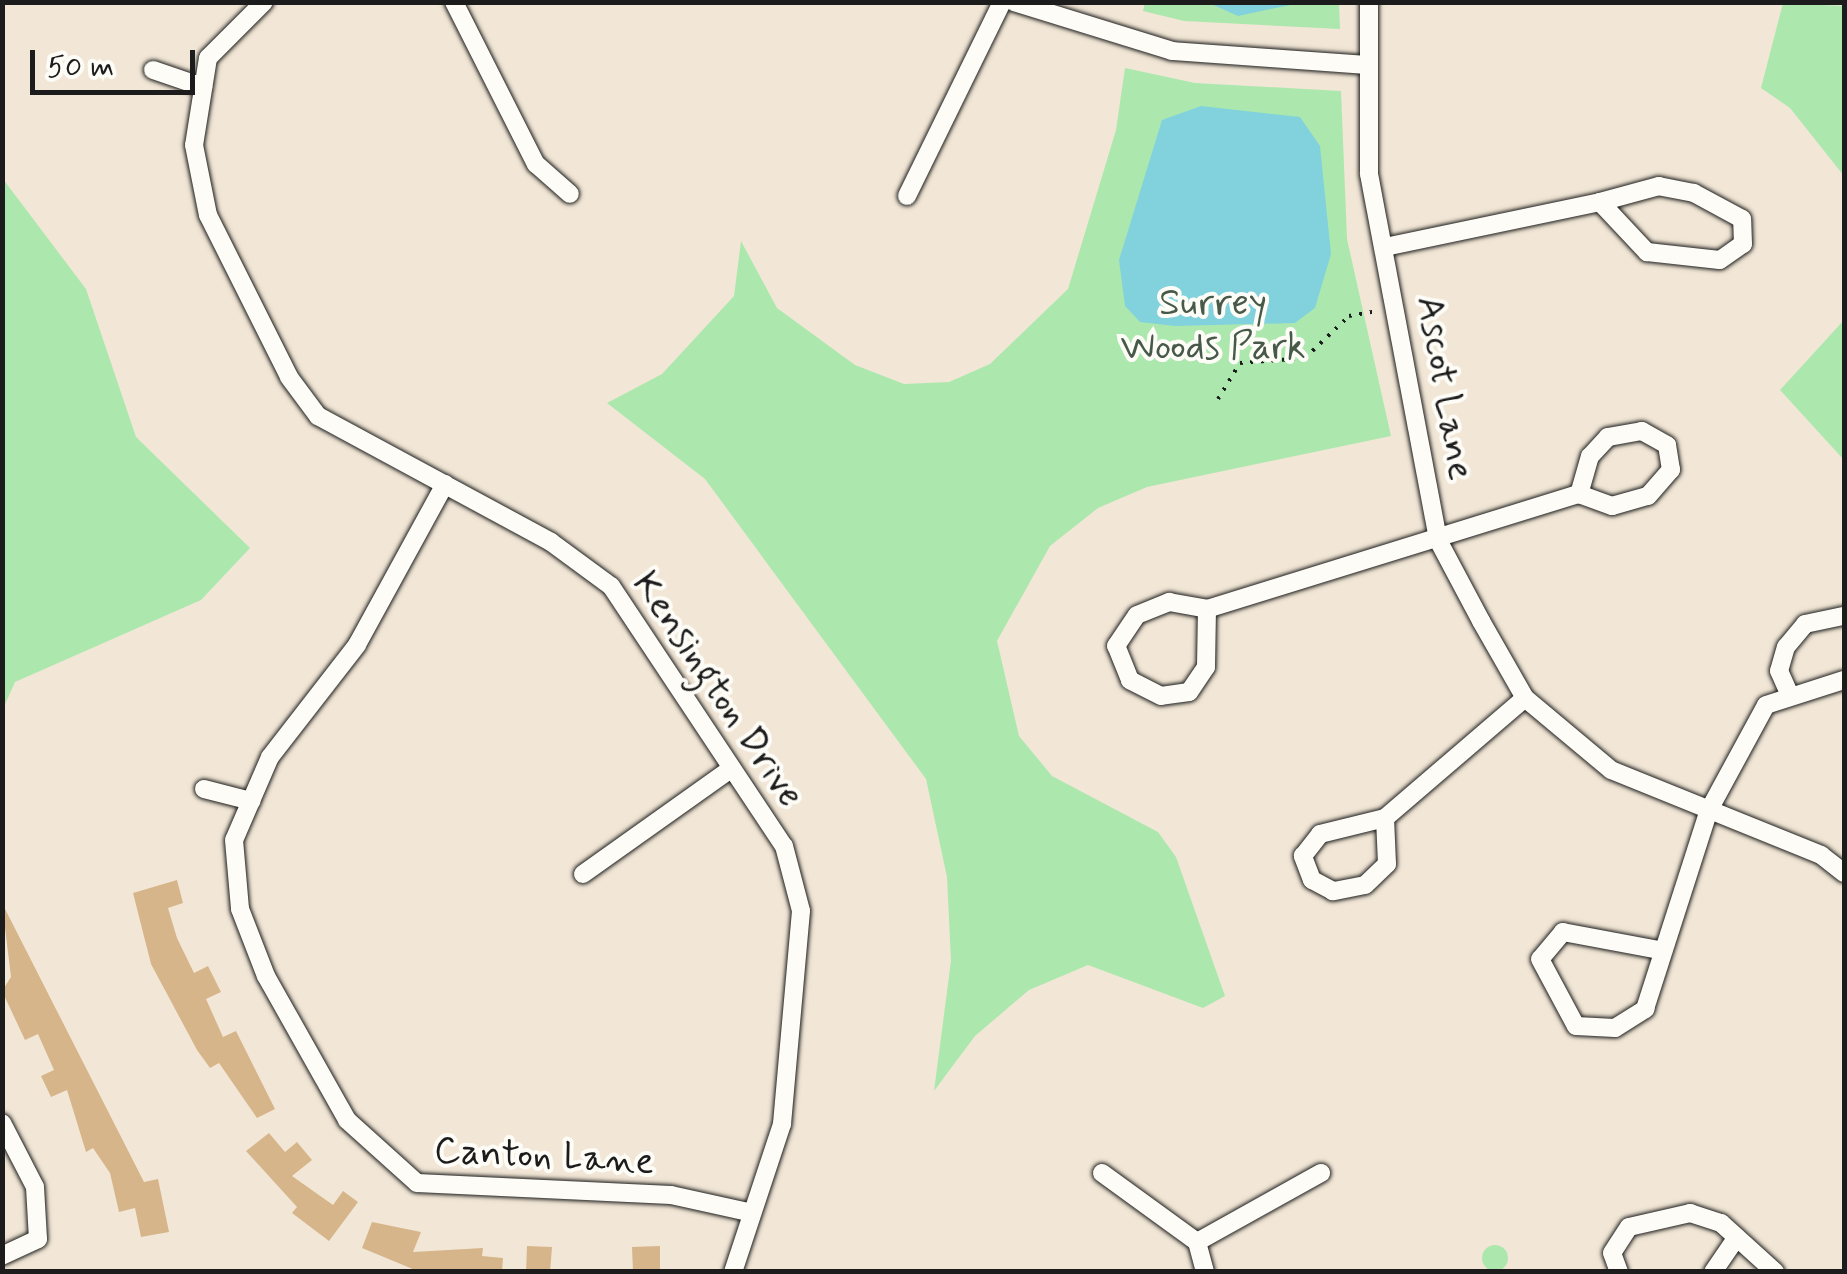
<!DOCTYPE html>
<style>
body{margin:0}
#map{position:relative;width:1847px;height:1274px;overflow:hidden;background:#f2e7d6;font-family:Mynerve,sans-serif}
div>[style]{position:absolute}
.green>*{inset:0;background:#ace8ae}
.round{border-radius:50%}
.water>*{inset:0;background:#81d2dc}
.building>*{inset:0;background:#d7b58a}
.path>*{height:4px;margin-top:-2px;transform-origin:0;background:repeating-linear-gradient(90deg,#1c1c1c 0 2.5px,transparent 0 10.5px)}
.roads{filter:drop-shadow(0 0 2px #1c1c1c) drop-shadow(0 0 2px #1c1c1c)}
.street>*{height:18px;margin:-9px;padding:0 9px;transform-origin:9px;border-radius:9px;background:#fdfcf7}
span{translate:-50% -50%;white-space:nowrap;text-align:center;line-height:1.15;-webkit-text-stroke:8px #fdfcf7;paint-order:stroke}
.park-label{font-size:38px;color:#475948}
.street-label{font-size:38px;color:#1c1c1c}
.frame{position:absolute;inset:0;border:5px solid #1c1c1c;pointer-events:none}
.scale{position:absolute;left:30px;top:50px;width:165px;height:45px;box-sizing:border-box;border:5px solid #1c1c1c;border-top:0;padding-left:12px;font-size:30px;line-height:35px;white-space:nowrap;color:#1c1c1c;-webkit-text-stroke:8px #fdfcf7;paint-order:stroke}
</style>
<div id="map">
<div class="green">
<i style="clip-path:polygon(1145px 2px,1339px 3px,1340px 29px,1184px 21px,1143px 11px)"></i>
<i style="clip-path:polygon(1783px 3px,1844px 6px,1844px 176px,1790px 108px,1761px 88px)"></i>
<i style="clip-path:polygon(1125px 68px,1195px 83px,1341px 91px,1347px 239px,1391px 436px,1147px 487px,1098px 508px,1050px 546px,997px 641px,1019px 736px,1052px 776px,1158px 832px,1176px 857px,1225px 996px,1203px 1008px,1088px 965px,1029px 990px,975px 1036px,934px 1091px,951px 961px,947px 877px,926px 779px,705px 479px,607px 403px,662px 374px,734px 296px,741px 241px,777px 308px,855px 365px,904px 384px,949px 382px,990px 364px,1068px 289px,1116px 130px)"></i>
<i style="clip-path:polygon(3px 179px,86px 289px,136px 437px,250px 548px,201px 600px,15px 682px,3px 709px)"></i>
<i style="clip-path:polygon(1844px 320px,1844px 460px,1780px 390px)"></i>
<i class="round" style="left:1482px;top:1245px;width:26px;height:26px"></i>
</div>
<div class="water">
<i style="clip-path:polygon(1209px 3px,1300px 3px,1238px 16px)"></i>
<i style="clip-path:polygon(1201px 106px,1300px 117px,1320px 146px,1331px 254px,1315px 308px,1295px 323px,1175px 326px,1140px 322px,1125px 306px,1119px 260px,1162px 120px)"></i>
</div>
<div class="building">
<i style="clip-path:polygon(177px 880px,183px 903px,168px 908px,177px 938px,194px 973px,208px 966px,221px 992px,206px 999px,223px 1037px,236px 1031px,275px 1109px,257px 1118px,219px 1063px,210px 1068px,197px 1050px,151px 964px,133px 893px)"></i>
<i style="clip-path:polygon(2px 903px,144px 1182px,158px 1179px,169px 1232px,141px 1237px,135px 1208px,119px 1212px,110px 1173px,93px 1148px,86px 1152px,67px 1090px,51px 1097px,41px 1076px,54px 1070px,38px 1034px,25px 1040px,2px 991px,11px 977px)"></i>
<i style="clip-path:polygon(269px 1133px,285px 1152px,297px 1142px,312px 1160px,292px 1176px,333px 1205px,343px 1191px,358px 1202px,329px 1241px,292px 1213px,297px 1207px,246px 1151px)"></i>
<i style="clip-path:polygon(372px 1222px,421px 1232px,413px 1252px,483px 1248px,482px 1256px,503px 1258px,502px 1272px,420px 1272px,362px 1248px)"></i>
<i style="clip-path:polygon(527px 1246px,552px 1247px,550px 1272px,526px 1272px)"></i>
<i style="clip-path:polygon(660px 1246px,660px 1272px,633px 1272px,632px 1247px)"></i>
</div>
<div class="path">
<i style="left:1218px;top:399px;width:42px;rotate:-58.6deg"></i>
<i style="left:1240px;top:363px;width:65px;rotate:-4.4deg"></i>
<i style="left:1305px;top:358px;width:61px;rotate:-43.7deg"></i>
<i style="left:1349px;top:316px;width:28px;rotate:-10deg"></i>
</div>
<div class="roads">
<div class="street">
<i style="left:264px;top:2px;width:79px;rotate:135deg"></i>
<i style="left:208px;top:58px;width:88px;rotate:99.1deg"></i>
<i style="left:194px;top:145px;width:71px;rotate:78.7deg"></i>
<i style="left:208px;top:215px;width:181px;rotate:63.4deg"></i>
<i style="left:289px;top:377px;width:49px;rotate:53.4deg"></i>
<i style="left:318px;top:416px;width:265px;rotate:28.4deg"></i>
<i style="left:551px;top:542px;width:74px;rotate:36.3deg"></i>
<i style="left:611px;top:586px;width:312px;rotate:56.4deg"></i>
<i style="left:784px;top:846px;width:67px;rotate:75.3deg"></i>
<i style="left:801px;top:911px;width:214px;rotate:95.1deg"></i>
<i style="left:782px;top:1124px;width:156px;rotate:108.3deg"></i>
<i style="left:454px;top:2px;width:182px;rotate:63.2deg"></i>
<i style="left:536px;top:164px;width:45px;rotate:41.4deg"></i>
<i style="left:1014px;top:2px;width:165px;rotate:17.2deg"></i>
<i style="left:1172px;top:51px;width:197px;rotate:4.1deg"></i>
<i style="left:1369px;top:2px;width:172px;rotate:90deg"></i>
<i style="left:1369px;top:174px;width:372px;rotate:79.3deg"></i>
<i style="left:1438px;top:540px;width:92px;rotate:62deg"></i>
<i style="left:1481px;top:621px;width:89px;rotate:60.3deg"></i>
<i style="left:1525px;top:698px;width:112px;rotate:39.9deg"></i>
<i style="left:1611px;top:770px;width:227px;rotate:22deg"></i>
<i style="left:1821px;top:855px;width:29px;rotate:38deg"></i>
<i style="left:153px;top:70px;width:53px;rotate:18.8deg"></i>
<i style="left:907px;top:196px;width:216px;rotate:-63.9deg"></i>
<i style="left:1385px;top:247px;width:220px;rotate:-11.8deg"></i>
<i style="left:1600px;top:202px;width:69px;rotate:46.8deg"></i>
<i style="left:1647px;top:252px;width:73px;rotate:6.3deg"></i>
<i style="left:1720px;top:260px;width:28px;rotate:-35deg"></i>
<i style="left:1743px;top:244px;width:25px;rotate:-92deg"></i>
<i style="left:1742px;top:219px;width:55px;rotate:-151.6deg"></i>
<i style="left:1694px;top:193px;width:36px;rotate:-169deg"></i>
<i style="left:1659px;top:186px;width:61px;rotate:164.8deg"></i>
<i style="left:445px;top:484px;width:183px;rotate:118.7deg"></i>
<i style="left:357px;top:645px;width:142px;rotate:127.8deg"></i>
<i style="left:270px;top:757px;width:90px;rotate:113.4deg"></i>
<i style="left:234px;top:840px;width:69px;rotate:85deg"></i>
<i style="left:240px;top:909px;width:72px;rotate:68.8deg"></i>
<i style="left:266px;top:976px;width:165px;rotate:60.6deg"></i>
<i style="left:347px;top:1120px;width:94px;rotate:42deg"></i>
<i style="left:417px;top:1183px;width:254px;rotate:2.7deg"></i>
<i style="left:671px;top:1195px;width:79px;rotate:12.4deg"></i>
<i style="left:1207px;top:609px;width:58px;rotate:91deg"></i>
<i style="left:1206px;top:667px;width:30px;rotate:124deg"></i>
<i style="left:1189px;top:692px;width:28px;rotate:172deg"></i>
<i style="left:1161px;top:696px;width:35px;rotate:-153deg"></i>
<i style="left:1130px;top:680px;width:37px;rotate:-112deg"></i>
<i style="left:1116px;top:646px;width:37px;rotate:-56deg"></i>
<i style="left:1137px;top:615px;width:35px;rotate:-22deg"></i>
<i style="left:1169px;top:602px;width:39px;rotate:10deg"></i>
<i style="left:1207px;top:609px;width:389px;rotate:-17.2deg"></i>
<i style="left:1579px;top:494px;width:35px;rotate:20deg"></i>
<i style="left:1612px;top:506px;width:37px;rotate:-16deg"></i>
<i style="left:1648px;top:496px;width:35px;rotate:-49deg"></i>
<i style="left:1671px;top:470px;width:25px;rotate:-99deg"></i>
<i style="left:1667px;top:445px;width:29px;rotate:-151deg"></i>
<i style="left:1642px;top:431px;width:35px;rotate:170deg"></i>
<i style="left:1608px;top:437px;width:26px;rotate:133deg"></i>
<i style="left:1590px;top:456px;width:40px;rotate:106deg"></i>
<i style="left:1788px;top:691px;width:22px;rotate:-114deg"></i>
<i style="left:1779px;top:671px;width:25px;rotate:-74deg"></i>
<i style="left:1786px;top:647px;width:30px;rotate:-50deg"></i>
<i style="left:1805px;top:624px;width:40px;rotate:-12deg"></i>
<i style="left:204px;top:789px;width:49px;rotate:14.3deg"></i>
<i style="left:1385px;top:818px;width:46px;rotate:87.5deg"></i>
<i style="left:1387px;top:864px;width:30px;rotate:136deg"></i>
<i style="left:1365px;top:885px;width:33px;rotate:169deg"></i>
<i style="left:1333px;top:891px;width:24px;rotate:-152deg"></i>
<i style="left:1312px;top:880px;width:26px;rotate:-111deg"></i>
<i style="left:1303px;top:856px;width:28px;rotate:-52deg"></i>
<i style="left:1320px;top:834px;width:67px;rotate:-13.8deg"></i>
<i style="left:1385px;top:818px;width:184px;rotate:-40.6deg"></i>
<i style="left:583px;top:874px;width:181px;rotate:-35.4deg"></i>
<i style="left:1659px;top:950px;width:98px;rotate:-169.4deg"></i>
<i style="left:1563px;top:932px;width:35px;rotate:130deg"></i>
<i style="left:1540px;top:959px;width:76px;rotate:61.8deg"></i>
<i style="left:1576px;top:1026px;width:39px;rotate:3deg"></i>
<i style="left:1615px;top:1028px;width:36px;rotate:-32deg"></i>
<i style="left:1645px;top:1009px;width:209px;rotate:-72.2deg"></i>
<i style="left:1709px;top:810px;width:119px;rotate:-61.5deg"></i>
<i style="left:1766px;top:705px;width:82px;rotate:-17.8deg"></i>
<i style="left:2px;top:1123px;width:72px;rotate:62.7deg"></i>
<i style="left:35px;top:1187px;width:52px;rotate:86.7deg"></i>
<i style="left:38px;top:1239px;width:40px;rotate:155deg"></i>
<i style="left:1102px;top:1173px;width:117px;rotate:36deg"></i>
<i style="left:1197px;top:1242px;width:31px;rotate:75deg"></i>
<i style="left:1197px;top:1242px;width:142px;rotate:-29.1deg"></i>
<i style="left:1619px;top:1272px;width:20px;rotate:-110deg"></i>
<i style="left:1612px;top:1253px;width:31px;rotate:-57deg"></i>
<i style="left:1629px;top:1227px;width:63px;rotate:-12.9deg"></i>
<i style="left:1690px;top:1213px;width:33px;rotate:18deg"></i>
<i style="left:1721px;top:1223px;width:73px;rotate:42.2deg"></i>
<i style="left:1713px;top:1272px;width:42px;rotate:-55.6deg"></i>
</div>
</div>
<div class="park-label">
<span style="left:1213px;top:326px">Surrey<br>Woods Park</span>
</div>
<div class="street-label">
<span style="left:1444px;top:388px;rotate:80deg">Ascot Lane</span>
<span style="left:717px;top:690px;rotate:56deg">Kensington Drive</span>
<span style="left:544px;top:1157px;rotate:3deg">Canton Lane</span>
</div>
<div class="frame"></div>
<div class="scale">50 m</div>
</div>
